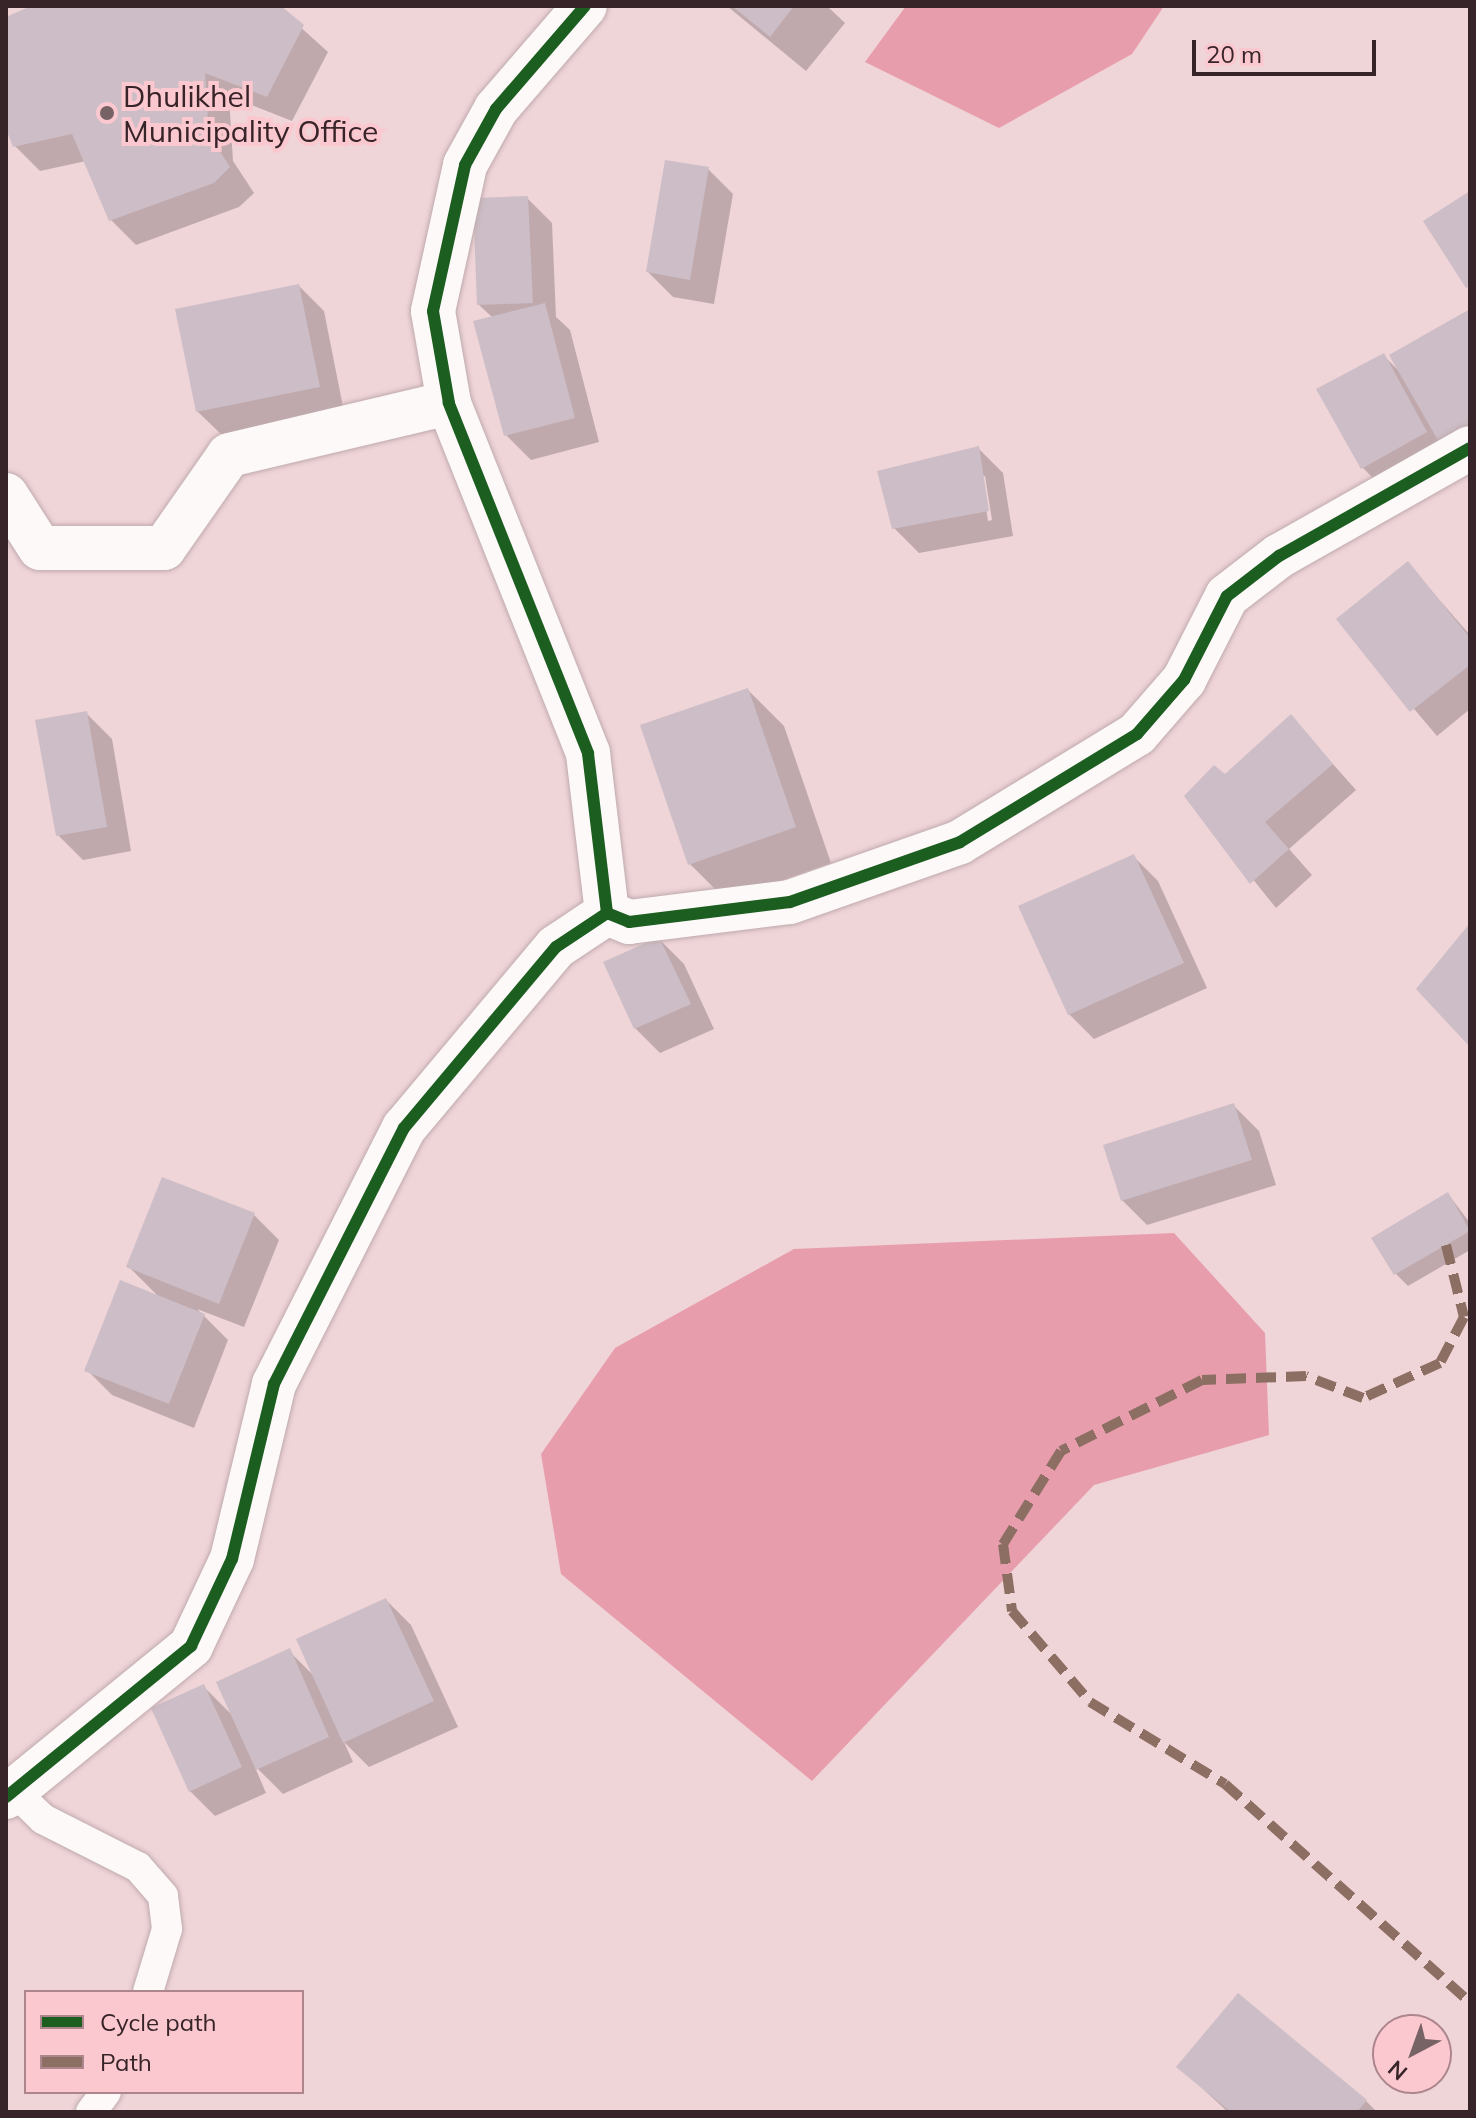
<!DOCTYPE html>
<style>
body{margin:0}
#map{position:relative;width:1476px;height:2118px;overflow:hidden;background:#efd4d8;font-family:Mulish,sans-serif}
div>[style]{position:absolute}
.forest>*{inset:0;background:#e89dad}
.shadow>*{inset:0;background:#0003}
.building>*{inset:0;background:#ccbdc6}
.roads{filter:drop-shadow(0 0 2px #bfaaad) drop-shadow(0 0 2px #bfaaad)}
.service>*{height:30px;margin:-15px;padding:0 15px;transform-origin:15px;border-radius:15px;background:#fdf9f9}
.minor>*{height:44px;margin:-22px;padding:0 22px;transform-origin:22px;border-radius:22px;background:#fdf9f9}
.quiet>*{height:10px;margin-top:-5px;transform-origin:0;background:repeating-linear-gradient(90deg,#8d6e63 0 20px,transparent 0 30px)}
.cycleway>*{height:12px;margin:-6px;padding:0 6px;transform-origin:6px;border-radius:6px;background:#1b5e20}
.dots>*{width:22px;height:22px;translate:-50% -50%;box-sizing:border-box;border:4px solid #fbc8d0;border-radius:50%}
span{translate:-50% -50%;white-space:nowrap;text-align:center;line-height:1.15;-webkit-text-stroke:8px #fbc8d0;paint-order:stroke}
.poi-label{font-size:30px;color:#372428}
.left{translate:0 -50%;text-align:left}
.frame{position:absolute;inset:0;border:8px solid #372428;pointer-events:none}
.legend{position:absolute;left:24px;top:1990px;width:280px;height:104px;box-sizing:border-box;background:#fbc8d0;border:2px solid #ad868d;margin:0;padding:10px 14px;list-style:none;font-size:24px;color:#372428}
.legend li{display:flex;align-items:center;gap:16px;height:40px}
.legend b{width:40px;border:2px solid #ad868d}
.north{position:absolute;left:1372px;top:2014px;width:80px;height:80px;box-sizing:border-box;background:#fbc8d0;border:2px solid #ad868d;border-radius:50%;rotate:221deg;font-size:22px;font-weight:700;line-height:32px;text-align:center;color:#372428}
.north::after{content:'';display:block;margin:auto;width:28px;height:36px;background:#776266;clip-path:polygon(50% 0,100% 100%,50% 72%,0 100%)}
.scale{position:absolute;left:1192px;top:40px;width:184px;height:36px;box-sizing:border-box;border:4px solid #372428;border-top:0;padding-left:10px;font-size:24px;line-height:28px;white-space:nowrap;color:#372428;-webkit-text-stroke:6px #fbc8d0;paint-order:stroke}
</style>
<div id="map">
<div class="forest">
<i style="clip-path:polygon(906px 6px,1164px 6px,1132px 54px,999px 128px,865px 62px)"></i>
<i style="clip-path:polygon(1174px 1233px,1265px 1333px,1269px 1435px,1094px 1485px,812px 1781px,561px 1574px,541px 1454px,615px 1348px,794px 1249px)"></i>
</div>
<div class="shadow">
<i style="clip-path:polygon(36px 6px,277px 6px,328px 52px,292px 121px,229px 96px,233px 161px,254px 193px,239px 207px,136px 245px,111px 220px,86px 161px,40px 171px,15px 146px,6px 124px,6px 19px)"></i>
<i style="clip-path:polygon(727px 6px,827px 6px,845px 23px,806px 71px)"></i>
<i style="clip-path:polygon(708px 169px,733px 194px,714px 304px,673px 297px,648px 272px)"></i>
<i style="clip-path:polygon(527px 198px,552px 223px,556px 317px,570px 330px,599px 442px,531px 460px,506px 435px,493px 318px,478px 304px)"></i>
<i style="clip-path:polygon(299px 286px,324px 311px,344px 412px,223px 436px,197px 411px)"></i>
<i style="clip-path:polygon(1470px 311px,1470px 472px,1387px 492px,1362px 467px,1383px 355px,1399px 371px)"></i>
<i style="clip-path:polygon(evenodd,978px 448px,1003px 473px,1013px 536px,919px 553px,894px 528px,978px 448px,981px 476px,985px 476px,992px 520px,988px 521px,981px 476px)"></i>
<i style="clip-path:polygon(1408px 564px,1470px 635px,1470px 709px,1437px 736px,1338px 619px)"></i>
<i style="clip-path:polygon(748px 690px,784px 726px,831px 863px,726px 900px,690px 864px)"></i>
<i style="clip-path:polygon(87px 714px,112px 739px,131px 851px,83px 860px,58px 835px)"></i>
<i style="clip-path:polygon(1291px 717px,1356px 790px,1289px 849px,1312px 875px,1276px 908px,1186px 796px,1225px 777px)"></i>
<i style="clip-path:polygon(1133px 856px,1158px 881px,1207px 988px,1094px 1039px,1069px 1014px)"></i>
<i style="clip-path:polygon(659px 939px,684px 964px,714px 1029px,660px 1053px,635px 1028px)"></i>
<i style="clip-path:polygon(1234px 1106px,1259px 1131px,1276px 1185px,1147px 1225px,1122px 1200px)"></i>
<i style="clip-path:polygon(1448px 1194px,1470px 1223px,1470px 1250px,1408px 1286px,1396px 1274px)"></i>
<i style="clip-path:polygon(254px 1215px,279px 1240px,244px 1327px,197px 1309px,228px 1340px,194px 1428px,112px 1395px,87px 1370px,160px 1298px,129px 1267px)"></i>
<i style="clip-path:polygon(386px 1600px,411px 1625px,458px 1727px,369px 1767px,344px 1742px,353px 1762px,283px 1794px,254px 1765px,266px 1793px,215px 1816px,190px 1791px,203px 1686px,233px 1716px,289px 1651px,314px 1676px)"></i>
<i style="clip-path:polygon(1179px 2067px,1366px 2101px,1377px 2112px,1228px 2112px)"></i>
</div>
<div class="building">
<i style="clip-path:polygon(31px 6px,281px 6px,304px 25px,267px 97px,205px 73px,209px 134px,230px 167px,214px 183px,109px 221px,72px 134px,13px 147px,6px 129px,6px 17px)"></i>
<i style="clip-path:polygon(732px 6px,794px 6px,770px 37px)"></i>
<i style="clip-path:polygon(665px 160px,709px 167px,690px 280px,646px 272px)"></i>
<i style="clip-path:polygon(1470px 191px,1470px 286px,1466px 288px,1423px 221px)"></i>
<i style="clip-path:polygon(528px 196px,533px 303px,477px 305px,473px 198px)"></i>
<i style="clip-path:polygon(299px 284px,320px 387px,196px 412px,175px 309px)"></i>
<i style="clip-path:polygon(545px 303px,575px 418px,504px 436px,473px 321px)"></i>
<i style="clip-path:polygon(1470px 309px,1470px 433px,1443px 449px,1389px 355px)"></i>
<i style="clip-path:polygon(1384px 353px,1427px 432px,1361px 469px,1316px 389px)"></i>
<i style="clip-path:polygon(979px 446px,989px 511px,892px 529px,877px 471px)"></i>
<i style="clip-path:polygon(1408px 561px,1470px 638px,1470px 665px,1410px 712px,1336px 619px)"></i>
<i style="clip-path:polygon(748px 688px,796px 827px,688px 865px,640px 725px)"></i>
<i style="clip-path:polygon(87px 711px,107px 827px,56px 836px,35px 720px)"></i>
<i style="clip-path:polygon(1291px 714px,1333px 764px,1265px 822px,1289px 849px,1250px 884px,1184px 796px,1214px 765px,1225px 774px)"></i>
<i style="clip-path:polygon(1134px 854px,1184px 963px,1068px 1015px,1018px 906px)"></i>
<i style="clip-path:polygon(1470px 923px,1470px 1047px,1416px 989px)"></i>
<i style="clip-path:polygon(659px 937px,691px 1004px,634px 1029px,603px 962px)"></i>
<i style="clip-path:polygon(1234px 1103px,1252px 1160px,1121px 1201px,1103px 1145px)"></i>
<i style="clip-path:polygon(162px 1177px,255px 1213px,219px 1304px,126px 1267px)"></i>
<i style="clip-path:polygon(1448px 1192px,1470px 1231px,1394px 1275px,1371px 1238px)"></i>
<i style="clip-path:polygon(120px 1280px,205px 1314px,169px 1404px,84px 1371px)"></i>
<i style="clip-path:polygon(386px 1598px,434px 1701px,343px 1743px,296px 1639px)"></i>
<i style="clip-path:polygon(290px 1648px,329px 1737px,256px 1770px,216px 1682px)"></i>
<i style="clip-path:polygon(204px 1684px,242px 1767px,189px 1792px,151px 1708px)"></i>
<i style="clip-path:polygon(1238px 1993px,1367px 2100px,1357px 2112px,1231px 2112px,1176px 2067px)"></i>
</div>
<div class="roads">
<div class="service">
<i style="left:14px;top:1791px;width:40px;rotate:44deg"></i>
<i style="left:43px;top:1819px;width:106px;rotate:26.8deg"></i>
<i style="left:138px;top:1867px;width:38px;rotate:49deg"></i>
<i style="left:163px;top:1896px;width:33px;rotate:83deg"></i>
<i style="left:167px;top:1929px;width:66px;rotate:106.8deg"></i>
<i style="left:91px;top:2112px;width:25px;rotate:-53deg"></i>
</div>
<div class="minor">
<i style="left:6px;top:495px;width:63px;rotate:57.3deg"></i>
<i style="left:40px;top:548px;width:124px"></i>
<i style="left:164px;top:548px;width:113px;rotate:-55deg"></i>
<i style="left:229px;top:455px;width:226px;rotate:-13.3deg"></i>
<i style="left:607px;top:913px;width:24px;rotate:22deg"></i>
<i style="left:629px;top:922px;width:162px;rotate:-7.1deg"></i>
<i style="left:790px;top:902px;width:180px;rotate:-19.4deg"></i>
<i style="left:960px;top:842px;width:207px;rotate:-31.4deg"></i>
<i style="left:1137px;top:734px;width:72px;rotate:-49deg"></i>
<i style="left:1184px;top:680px;width:94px;rotate:-62.9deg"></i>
<i style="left:1227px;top:596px;width:66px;rotate:-37.6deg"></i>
<i style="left:1279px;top:556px;width:219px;rotate:-29.5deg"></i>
<i style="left:6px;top:1797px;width:239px;rotate:-39.2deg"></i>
<i style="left:191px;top:1646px;width:96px;rotate:-64.8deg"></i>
<i style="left:232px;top:1559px;width:180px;rotate:-76.5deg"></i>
<i style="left:274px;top:1384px;width:287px;rotate:-63.1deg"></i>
<i style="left:404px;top:1128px;width:236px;rotate:-50deg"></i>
<i style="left:556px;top:947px;width:61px;rotate:-33.7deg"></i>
<i style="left:607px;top:913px;width:161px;rotate:-96.8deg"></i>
<i style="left:588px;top:753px;width:377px;rotate:-111.7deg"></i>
<i style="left:449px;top:403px;width:93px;rotate:-99.9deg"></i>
<i style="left:433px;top:311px;width:149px;rotate:-77.6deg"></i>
<i style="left:465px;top:165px;width:64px;rotate:-61deg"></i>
<i style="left:496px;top:109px;width:136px;rotate:-49.2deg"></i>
</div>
</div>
<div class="quiet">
<i style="left:1446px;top:1245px;width:74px;rotate:76deg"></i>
<i style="left:1464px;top:1317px;width:52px;rotate:117.6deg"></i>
<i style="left:1440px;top:1363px;width:85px;rotate:155.6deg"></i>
<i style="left:1363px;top:1398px;width:61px;rotate:-158.9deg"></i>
<i style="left:1306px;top:1376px;width:104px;rotate:177.8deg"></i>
<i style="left:1202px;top:1380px;width:158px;rotate:153.3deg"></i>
<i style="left:1061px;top:1451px;width:110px;rotate:121.9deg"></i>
<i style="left:1003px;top:1544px;width:68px;rotate:82.3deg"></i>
<i style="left:1012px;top:1611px;width:120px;rotate:49.4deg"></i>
<i style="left:1090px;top:1702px;width:158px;rotate:31.3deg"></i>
<i style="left:1225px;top:1784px;width:328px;rotate:41.7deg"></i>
</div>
<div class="cycleway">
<i style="left:607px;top:913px;width:24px;rotate:22deg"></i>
<i style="left:629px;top:922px;width:162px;rotate:-7.1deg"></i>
<i style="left:790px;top:902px;width:180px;rotate:-19.4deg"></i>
<i style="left:960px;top:842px;width:207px;rotate:-31.4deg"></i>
<i style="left:1137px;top:734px;width:72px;rotate:-49deg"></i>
<i style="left:1184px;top:680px;width:94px;rotate:-62.9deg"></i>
<i style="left:1227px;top:596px;width:66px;rotate:-37.6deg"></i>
<i style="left:1279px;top:556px;width:219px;rotate:-29.5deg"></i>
<i style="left:6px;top:1797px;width:239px;rotate:-39.2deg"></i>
<i style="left:191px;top:1646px;width:96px;rotate:-64.8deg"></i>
<i style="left:232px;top:1559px;width:180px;rotate:-76.5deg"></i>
<i style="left:274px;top:1384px;width:287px;rotate:-63.1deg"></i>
<i style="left:404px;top:1128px;width:236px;rotate:-50deg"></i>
<i style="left:556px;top:947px;width:61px;rotate:-33.7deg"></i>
<i style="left:607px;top:913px;width:161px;rotate:-96.8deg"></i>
<i style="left:588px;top:753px;width:377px;rotate:-111.7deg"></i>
<i style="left:449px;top:403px;width:93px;rotate:-99.9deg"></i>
<i style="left:433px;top:311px;width:149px;rotate:-77.6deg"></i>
<i style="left:465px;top:165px;width:64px;rotate:-61deg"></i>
<i style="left:496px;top:109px;width:136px;rotate:-49.2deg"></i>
</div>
<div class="dots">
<i style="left:107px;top:113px;background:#776266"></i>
</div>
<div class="poi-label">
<span class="left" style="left:123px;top:113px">Dhulikhel<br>Municipality Office</span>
</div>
<div class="frame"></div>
<ul class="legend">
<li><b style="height:10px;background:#1b5e20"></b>Cycle path</li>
<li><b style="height:10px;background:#8d6e63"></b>Path</li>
</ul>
<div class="north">N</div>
<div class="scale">20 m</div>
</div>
